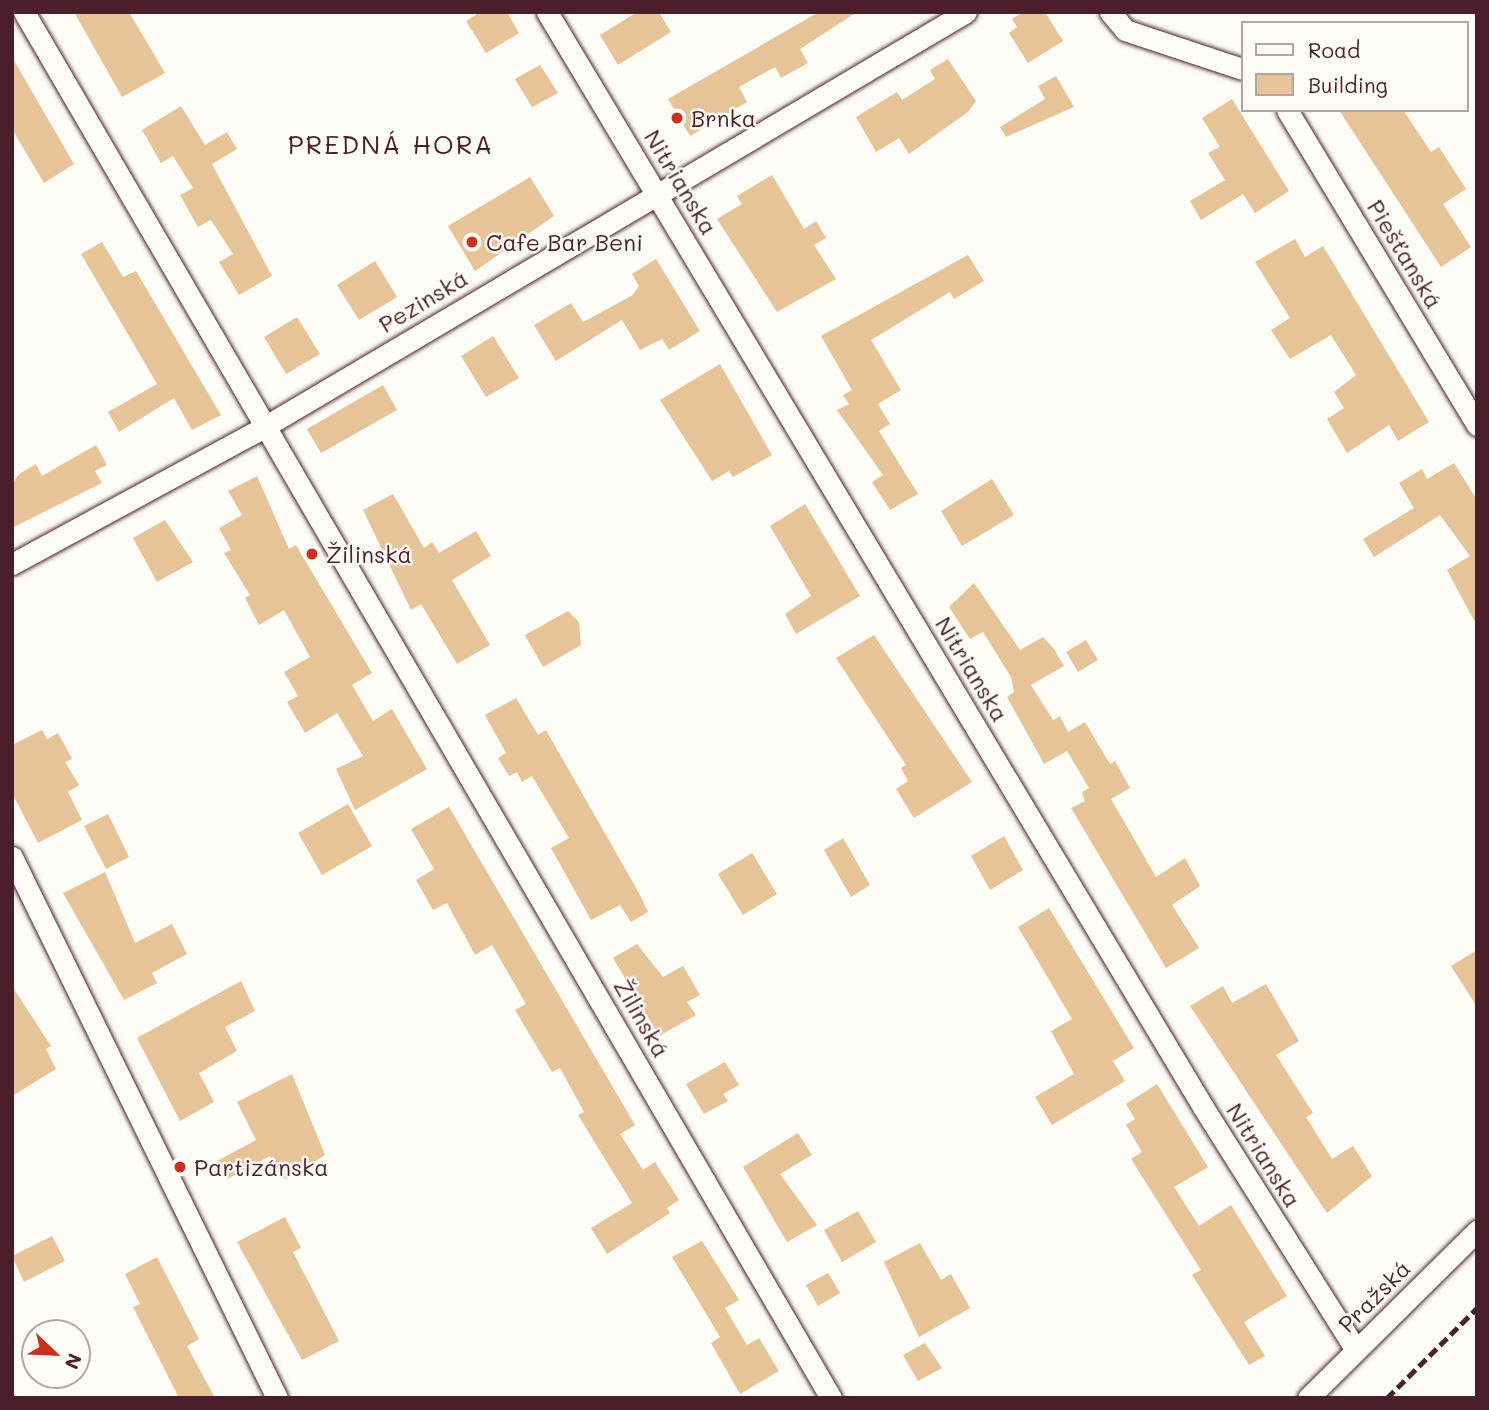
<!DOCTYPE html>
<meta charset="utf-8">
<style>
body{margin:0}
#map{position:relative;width:1489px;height:1410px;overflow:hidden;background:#fdfcf7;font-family:Mali,sans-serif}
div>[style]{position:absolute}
.building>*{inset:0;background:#e7c398}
.roads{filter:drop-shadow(0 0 2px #4a1f2b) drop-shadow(0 0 2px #4a1f2b)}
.minor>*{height:21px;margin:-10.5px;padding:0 10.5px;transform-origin:10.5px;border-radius:10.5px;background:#fdfcf7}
.rail>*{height:5px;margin-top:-2.5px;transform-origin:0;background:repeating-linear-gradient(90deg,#4a1f2b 0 10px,transparent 0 15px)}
.dots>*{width:19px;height:19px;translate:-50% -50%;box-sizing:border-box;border:4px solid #fdfcf7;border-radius:50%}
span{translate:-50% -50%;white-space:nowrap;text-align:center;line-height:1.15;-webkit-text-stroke:5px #fdfcf7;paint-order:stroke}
.poi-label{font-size:23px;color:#4a1f2b}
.left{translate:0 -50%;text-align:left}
.street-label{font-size:23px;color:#4a1f2b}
.quarter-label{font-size:26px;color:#4a1f2b;letter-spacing:2px}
.frame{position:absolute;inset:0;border:14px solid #4a1f2b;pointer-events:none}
.legend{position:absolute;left:1241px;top:21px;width:228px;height:91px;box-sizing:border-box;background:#fdfcf7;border:2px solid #b5a4a5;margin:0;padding:9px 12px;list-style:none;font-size:21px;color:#4a1f2b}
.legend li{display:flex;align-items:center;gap:14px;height:35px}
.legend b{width:35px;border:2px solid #b5a4a5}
.north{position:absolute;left:21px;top:1319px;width:70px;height:70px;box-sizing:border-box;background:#fdfcf7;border:2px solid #b5a4a5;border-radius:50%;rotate:113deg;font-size:19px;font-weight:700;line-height:28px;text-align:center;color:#4a1f2b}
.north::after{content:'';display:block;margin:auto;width:24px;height:32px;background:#c8321e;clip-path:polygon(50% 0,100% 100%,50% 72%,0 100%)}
</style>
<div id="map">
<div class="building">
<i style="clip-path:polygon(74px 12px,129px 12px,165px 73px,122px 97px)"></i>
<i style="clip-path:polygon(480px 12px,507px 12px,519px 33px,486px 53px,466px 21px)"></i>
<i style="clip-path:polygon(637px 12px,659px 12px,671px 32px,618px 65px,600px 35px)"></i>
<i style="clip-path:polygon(819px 12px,857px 12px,800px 49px,808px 63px,781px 78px,775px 67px,739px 87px,747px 102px,690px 136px,668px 99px)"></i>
<i style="clip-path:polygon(1023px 12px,1045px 12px,1063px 41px,1028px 63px,1009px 33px,1017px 27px,1012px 19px)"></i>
<i style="clip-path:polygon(12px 57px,74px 164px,44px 183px,12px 129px)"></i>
<i style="clip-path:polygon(948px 59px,976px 101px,968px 112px,909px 154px,899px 138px,876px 152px,856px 117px,897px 92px,902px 100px,935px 79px,930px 70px)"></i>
<i style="clip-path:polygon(540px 65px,558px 93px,532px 107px,515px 79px)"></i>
<i style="clip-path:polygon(1056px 76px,1074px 107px,1006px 137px,1000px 127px,1045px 99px,1038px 86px)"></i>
<i style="clip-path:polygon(1232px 99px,1289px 191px,1255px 213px,1243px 194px,1201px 220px,1190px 201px,1225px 180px,1208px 153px,1220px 147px,1202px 118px)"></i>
<i style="clip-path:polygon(181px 106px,205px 145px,227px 132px,237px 149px,212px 164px,272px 276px,239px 295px,219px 262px,233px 254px,211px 220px,198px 227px,180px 195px,193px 188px,173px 156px,161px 163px,142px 130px)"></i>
<i style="clip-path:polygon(1339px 110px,1403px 110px,1431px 152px,1439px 147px,1466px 189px,1443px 204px,1471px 247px,1441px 267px)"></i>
<i style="clip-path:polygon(772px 175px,804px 229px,816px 221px,826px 238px,814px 245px,836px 279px,777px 312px,717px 219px,742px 204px,737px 196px)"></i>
<i style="clip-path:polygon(530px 177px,554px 216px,475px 271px,448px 226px)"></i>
<i style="clip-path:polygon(1295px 239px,1305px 257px,1323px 246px,1429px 422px,1398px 441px,1389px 425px,1347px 453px,1327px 419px,1344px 408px,1334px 392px,1356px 375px,1331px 335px,1290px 359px,1271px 330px,1290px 318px,1255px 262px)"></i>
<i style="clip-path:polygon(102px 242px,123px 277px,136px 271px,221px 415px,192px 430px,174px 398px,119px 432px,108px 412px,157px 384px,81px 254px)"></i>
<i style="clip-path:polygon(968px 255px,984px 281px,954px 299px,950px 292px,871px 340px,901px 390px,878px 404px,890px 424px,879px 431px,918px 494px,890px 510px,872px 482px,883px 475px,837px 410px,849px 404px,843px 395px,852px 390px,821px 336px)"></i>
<i style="clip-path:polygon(656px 259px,700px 331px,669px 350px,662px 339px,640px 350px,622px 320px,556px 361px,534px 325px,571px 303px,583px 322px,633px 295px,639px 286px,632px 274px)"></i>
<i style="clip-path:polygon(375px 261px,397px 297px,359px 320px,337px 285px)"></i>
<i style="clip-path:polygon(297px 317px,320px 354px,286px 374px,264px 337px)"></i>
<i style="clip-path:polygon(493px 336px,519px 378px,486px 397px,461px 356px)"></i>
<i style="clip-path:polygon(720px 364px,772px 455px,733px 477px,729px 471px,712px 481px,660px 400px)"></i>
<i style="clip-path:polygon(383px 385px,397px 410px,321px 453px,307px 429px)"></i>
<i style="clip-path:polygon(96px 445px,107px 465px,95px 471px,102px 483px,12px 528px,12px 484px,19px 474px,36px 464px,42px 476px)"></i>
<i style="clip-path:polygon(1454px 463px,1477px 500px,1477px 626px,1447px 570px,1470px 556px,1440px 515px,1374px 557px,1363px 539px,1414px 508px,1399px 483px,1422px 469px,1427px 479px)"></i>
<i style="clip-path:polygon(257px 476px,289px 549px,296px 545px,372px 673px,352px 685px,373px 721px,392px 709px,427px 769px,355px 810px,336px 769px,363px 756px,337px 713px,305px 733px,287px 702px,298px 696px,284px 672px,310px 657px,284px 610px,259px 625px,245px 598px,250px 595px,224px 553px,231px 550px,219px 528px,242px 515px,228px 491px)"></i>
<i style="clip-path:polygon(992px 479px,1014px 515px,962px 546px,941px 511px)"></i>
<i style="clip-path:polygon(393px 494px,424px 548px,432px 542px,439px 553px,476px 531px,491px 556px,452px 580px,490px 645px,457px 664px,421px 604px,411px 610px,363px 510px)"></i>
<i style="clip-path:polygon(805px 504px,860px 596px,796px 634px,785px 614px,811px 596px,770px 526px)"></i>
<i style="clip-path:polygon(165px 520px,193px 562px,157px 582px,133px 538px)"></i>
<i style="clip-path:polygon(974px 583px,1020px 650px,1043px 637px,1054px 649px,1064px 666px,1031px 685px,1053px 720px,1060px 716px,1068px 732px,1085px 722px,1110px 764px,1115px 761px,1130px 788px,1111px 799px,1156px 877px,1185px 858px,1200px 886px,1172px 905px,1199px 948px,1166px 968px,1071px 808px,1085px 801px,1082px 792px,1089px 788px,1067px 751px,1044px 764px,1007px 697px,1014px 692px,1011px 677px,983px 632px,970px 639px,949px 607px)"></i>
<i style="clip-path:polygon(568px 611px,579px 622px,581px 645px,543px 667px,525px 635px)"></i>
<i style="clip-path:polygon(874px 635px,972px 782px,914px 818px,896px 789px,908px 781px,901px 768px,906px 765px,836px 658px)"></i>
<i style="clip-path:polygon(1086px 640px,1098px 660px,1078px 672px,1066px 652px)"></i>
<i style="clip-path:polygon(516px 698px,538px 735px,546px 730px,639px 893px,648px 912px,631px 922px,620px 905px,591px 920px,551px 848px,569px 838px,532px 776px,522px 782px,517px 772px,509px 776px,498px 758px,506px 753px,485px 715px)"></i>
<i style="clip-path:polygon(42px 730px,47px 739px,58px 733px,72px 759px,65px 762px,79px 785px,68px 792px,82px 820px,38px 843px,12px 793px,12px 745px)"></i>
<i style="clip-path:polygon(348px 804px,372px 846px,322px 875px,298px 833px)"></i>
<i style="clip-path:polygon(449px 807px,635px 1125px,620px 1134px,643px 1170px,655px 1162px,679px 1200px,667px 1208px,670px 1213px,607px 1254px,591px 1228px,632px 1203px,578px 1115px,584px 1112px,560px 1068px,552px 1072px,515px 1010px,526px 1004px,492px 945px,475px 955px,447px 903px,433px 910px,416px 880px,434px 869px,411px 829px)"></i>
<i style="clip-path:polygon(108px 814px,129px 857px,106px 869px,84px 826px)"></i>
<i style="clip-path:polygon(1004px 836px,1023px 870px,990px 890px,971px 856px)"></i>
<i style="clip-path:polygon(843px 838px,870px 885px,851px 897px,824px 850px)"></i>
<i style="clip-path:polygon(752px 853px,777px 894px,743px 915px,718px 874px)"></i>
<i style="clip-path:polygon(105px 872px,135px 943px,172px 924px,187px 954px,152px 973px,157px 983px,124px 1000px,63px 893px)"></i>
<i style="clip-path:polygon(1049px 908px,1134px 1048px,1113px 1061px,1125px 1081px,1052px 1125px,1035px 1097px,1074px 1074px,1051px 1031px,1072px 1019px,1018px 927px)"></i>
<i style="clip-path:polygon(637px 944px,663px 977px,683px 966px,700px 995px,687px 1002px,696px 1015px,659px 1036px,613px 958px)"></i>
<i style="clip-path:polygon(1477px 950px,1477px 1007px,1451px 966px)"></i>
<i style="clip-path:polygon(241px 981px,255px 1011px,225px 1027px,237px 1051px,199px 1073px,214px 1102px,180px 1121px,137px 1038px)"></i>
<i style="clip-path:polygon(1266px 984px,1299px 1041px,1276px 1055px,1313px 1113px,1306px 1117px,1332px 1159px,1353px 1146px,1372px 1176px,1327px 1213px,1190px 1006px,1223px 986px,1232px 1003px)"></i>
<i style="clip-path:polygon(12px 986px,51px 1046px,46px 1049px,56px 1069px,12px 1096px)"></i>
<i style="clip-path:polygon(725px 1062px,739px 1085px,723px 1094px,728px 1101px,704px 1114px,686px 1084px)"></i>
<i style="clip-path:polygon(292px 1074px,325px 1155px,287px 1179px,271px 1174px,270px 1156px,227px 1179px,217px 1161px,256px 1140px,237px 1102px)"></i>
<i style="clip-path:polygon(1157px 1084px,1208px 1167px,1174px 1187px,1199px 1226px,1231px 1205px,1287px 1296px,1244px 1322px,1265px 1356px,1249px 1365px,1192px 1275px,1201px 1270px,1131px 1159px,1142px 1152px,1126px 1125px,1135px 1119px,1126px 1104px)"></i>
<i style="clip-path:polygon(798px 1133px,812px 1155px,780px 1174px,817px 1225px,787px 1242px,743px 1167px)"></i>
<i style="clip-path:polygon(858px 1211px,876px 1242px,842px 1262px,824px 1230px)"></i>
<i style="clip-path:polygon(285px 1217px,301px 1248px,293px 1252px,339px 1341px,302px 1360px,237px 1242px)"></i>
<i style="clip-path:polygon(52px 1236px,65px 1261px,24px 1282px,12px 1256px)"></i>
<i style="clip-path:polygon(702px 1241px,739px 1300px,725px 1308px,747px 1345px,759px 1338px,779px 1371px,740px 1394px,711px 1343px,720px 1337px,672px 1257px)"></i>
<i style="clip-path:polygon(920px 1243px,941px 1280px,951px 1274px,970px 1308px,919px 1337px,884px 1262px)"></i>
<i style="clip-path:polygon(157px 1257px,199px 1339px,187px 1346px,215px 1398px,179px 1398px,133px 1307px,140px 1304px,125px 1274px)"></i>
<i style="clip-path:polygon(828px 1273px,840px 1293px,818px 1306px,806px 1285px)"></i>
<i style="clip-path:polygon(925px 1343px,942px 1368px,918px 1381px,903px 1355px)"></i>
</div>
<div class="roads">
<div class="minor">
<i style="left:24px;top:12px;width:1604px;rotate:59.79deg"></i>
<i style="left:547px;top:12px;width:1276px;rotate:59.07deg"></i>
<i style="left:1203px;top:1107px;width:287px;rotate:57.8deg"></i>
<i style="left:1110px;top:12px;width:23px;rotate:50deg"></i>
<i style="left:1125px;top:30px;width:123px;rotate:18.4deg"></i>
<i style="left:1287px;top:110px;width:368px;rotate:58.9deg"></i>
<i style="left:12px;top:564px;width:281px;rotate:-28.5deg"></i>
<i style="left:259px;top:430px;width:821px;rotate:-30.59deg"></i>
<i style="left:12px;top:857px;width:602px;rotate:63.9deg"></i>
<i style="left:1308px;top:1398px;width:238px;rotate:-44.7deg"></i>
</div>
</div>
<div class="rail">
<i style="left:1387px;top:1398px;width:127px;rotate:-45deg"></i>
</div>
<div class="dots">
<i style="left:677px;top:118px;background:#c8321e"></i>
<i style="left:472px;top:242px;background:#c8321e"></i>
<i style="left:312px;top:554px;background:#c8321e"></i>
<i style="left:180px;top:1167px;background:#c8321e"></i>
</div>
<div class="poi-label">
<span class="left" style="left:691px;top:118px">Brnka</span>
<span class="left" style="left:486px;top:242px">Cafe Bar Beni</span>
<span class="left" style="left:326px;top:554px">Žilinská</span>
<span class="left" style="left:194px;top:1167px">Partizánska</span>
</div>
<div class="street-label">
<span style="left:681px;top:182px;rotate:59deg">Nitrianska</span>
<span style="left:1405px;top:254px;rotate:59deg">Piešťanská</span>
<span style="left:423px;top:301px;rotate:-31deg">Pezinská</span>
<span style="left:972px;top:669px;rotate:59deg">Nitrianska</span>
<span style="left:642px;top:1018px;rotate:60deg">Žilinská</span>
<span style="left:1264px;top:1155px;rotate:58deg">Nitrianska</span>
<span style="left:1374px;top:1296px;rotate:-45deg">Pražská</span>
</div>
<div class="quarter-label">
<span style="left:391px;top:145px">PREDNÁ HORA</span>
</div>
<div class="frame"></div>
<ul class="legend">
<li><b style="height:9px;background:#fdfcf7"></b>Road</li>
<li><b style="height:19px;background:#e7c398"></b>Building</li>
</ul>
<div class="north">N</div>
</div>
